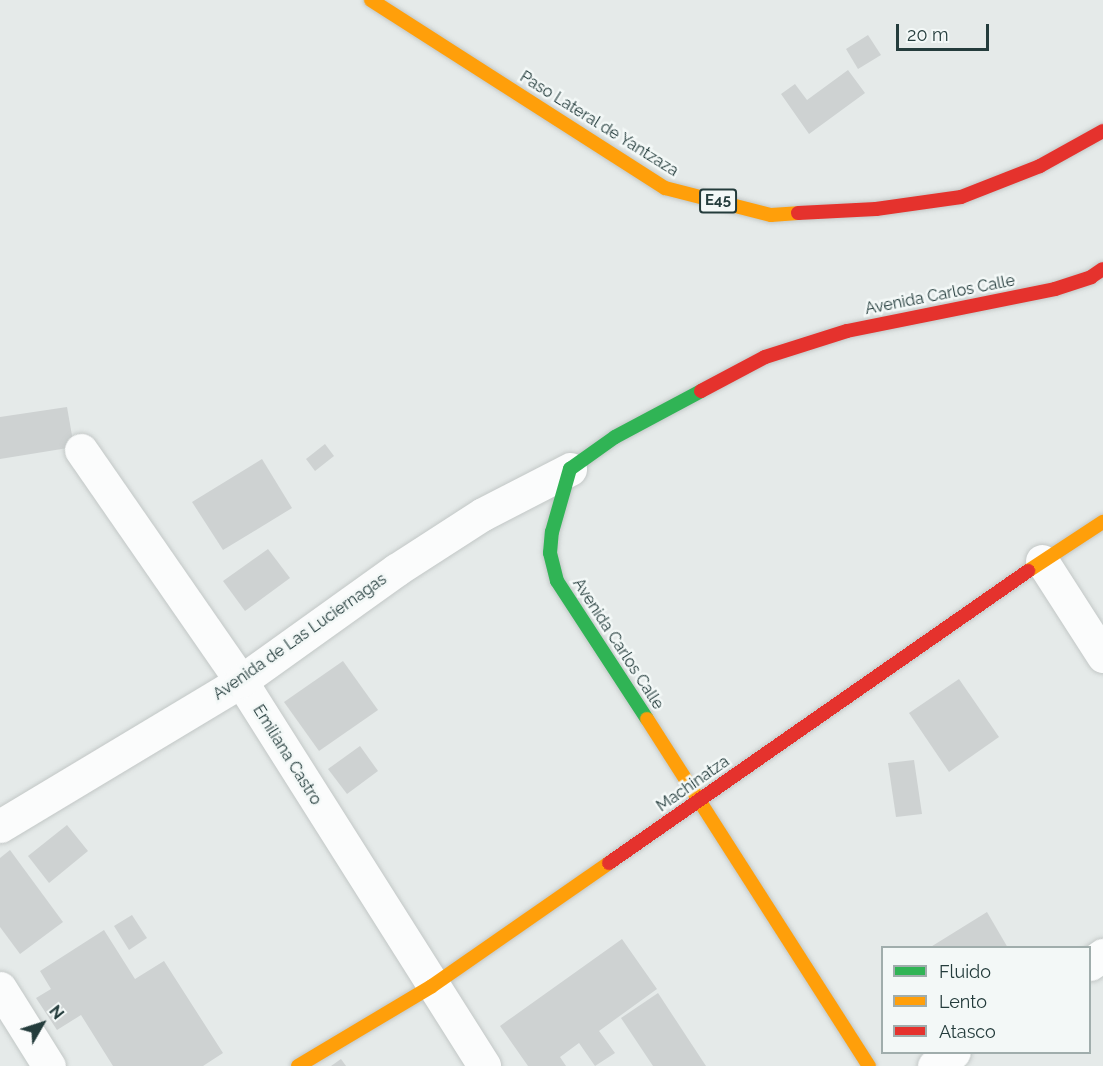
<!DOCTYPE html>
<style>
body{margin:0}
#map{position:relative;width:1103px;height:1066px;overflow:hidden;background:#e5eae9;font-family:Raleway,sans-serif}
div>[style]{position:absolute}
.building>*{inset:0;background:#ced2d2}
.roads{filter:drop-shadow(0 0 2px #c2c7c6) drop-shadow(0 0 2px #c2c7c6)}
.street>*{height:33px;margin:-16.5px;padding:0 16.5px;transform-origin:16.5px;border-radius:16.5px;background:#fbfcfc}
.fast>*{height:14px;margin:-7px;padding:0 7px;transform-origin:7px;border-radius:7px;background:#30b455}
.slow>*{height:14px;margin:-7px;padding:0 7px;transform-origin:7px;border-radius:7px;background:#ff9f0a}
.jam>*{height:14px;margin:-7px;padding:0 7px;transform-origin:7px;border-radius:7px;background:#e5322d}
span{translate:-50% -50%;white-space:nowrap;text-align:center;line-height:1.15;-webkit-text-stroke:5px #f3f8f7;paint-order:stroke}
.shield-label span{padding:2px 4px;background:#f3f8f7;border:2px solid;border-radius:4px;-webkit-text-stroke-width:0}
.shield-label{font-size:15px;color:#243c3c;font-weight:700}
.street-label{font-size:16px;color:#243c3c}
.legend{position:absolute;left:881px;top:946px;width:210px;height:108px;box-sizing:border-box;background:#f3f8f7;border:2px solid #a0adac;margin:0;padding:8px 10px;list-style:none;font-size:18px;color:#243c3c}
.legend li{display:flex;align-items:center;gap:12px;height:30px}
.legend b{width:30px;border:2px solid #a0adac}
.north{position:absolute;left:12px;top:994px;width:60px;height:60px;-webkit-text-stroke:4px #f3f8f7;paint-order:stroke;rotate:51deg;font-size:16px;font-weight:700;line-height:24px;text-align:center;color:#243c3c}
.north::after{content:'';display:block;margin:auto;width:21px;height:27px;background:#243c3c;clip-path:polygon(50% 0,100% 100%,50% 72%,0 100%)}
.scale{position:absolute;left:896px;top:24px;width:93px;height:27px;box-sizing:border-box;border:3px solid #243c3c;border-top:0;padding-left:8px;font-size:18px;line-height:21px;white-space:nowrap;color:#243c3c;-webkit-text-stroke:4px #f3f8f7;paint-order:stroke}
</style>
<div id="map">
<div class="building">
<i style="clip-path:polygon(868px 35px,881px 55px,858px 69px,846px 49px)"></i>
<i style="clip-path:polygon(848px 70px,865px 93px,809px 134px,781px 94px,795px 84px,807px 100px)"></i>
<i style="clip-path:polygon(67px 407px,74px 447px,0 459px,0 417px)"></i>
<i style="clip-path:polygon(325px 444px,334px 456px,315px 471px,306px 459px)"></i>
<i style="clip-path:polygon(262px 459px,292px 508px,223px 550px,192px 502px)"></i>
<i style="clip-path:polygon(268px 549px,290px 578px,245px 611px,223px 581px)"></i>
<i style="clip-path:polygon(343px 661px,378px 710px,319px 751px,284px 702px)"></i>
<i style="clip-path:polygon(959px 679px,999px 737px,949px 772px,909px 713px)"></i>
<i style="clip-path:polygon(360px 746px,378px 771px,347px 794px,328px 769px)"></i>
<i style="clip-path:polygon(914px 760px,922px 814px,896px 817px,888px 763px)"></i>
<i style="clip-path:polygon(67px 825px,88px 851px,49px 883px,28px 856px)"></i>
<i style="clip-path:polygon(10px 850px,63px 922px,20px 954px,0 927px,0 858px)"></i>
<i style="clip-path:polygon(987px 912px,1008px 948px,929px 948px)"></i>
<i style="clip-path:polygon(132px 915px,147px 938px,129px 950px,114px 926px)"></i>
<i style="clip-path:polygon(104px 930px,135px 979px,164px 961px,223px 1053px,203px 1066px,113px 1066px,81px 1015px,57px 1030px,36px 998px,51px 989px,40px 971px)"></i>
<i style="clip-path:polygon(622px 939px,657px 989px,599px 1031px,615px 1053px,595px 1066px,579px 1043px,560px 1057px,566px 1066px,528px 1066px,500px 1026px)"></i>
<i style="clip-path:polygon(658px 993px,706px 1066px,653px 1066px,621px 1018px)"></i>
<i style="clip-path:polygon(341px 1059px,346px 1066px,331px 1066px)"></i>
</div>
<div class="roads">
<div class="street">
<i style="left:81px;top:450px;width:281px;rotate:55.3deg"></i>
<i style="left:241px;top:681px;width:455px;rotate:57.7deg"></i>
<i style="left:1042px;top:561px;width:113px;rotate:57.3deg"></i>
<i style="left:0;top:826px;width:281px;rotate:-31deg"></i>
<i style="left:241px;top:681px;width:191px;rotate:-35.6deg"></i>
<i style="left:396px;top:570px;width:103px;rotate:-32.8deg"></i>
<i style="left:483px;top:514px;width:98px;rotate:-27.3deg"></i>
<i style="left:1090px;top:964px;width:16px;rotate:-35deg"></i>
<i style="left:0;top:988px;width:92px;rotate:57.9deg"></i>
<i style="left:934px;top:1066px;width:24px;rotate:-35deg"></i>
</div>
<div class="fast">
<i style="left:647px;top:719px;width:165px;rotate:-123.1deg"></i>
<i style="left:557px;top:581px;width:29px;rotate:-104deg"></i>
<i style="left:550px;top:553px;width:21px;rotate:-85deg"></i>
<i style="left:552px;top:532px;width:66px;rotate:-74.1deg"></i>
<i style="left:570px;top:469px;width:55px;rotate:-35.4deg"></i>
<i style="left:615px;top:437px;width:98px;rotate:-28.1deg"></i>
</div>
<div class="slow">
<i style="left:371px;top:0;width:349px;rotate:32.6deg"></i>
<i style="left:665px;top:188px;width:109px;rotate:14.3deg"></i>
<i style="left:771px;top:215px;width:27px;rotate:-4deg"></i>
<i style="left:1028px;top:571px;width:90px;rotate:-33.2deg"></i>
<i style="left:647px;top:719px;width:412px;rotate:57.4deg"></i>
<i style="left:298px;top:1066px;width:156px;rotate:-30.8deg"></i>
<i style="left:432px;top:986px;width:216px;rotate:-34.8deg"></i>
</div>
<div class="jam">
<i style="left:798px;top:213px;width:78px;rotate:-2.9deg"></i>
<i style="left:876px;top:209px;width:86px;rotate:-8deg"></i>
<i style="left:961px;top:197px;width:85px;rotate:-21.4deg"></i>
<i style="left:1040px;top:166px;width:72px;rotate:-29.1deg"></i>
<i style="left:701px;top:391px;width:72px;rotate:-28deg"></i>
<i style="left:765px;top:357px;width:86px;rotate:-17.6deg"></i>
<i style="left:847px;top:331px;width:212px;rotate:-11.4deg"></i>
<i style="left:1055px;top:289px;width:38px;rotate:-18deg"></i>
<i style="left:1091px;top:277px;width:14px;rotate:-34deg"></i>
<i style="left:609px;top:863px;width:511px;rotate:-34.87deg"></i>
</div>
</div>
<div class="shield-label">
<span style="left:718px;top:201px">E45</span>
</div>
<div class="street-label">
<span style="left:599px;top:124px;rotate:32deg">Paso Lateral de Yantzaza</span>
<span style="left:940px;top:295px;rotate:-11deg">Avenida Carlos Calle</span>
<span style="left:300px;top:637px;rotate:-35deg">Avenida de Las Luciernagas</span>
<span style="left:618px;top:644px;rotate:57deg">Avenida Carlos Calle</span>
<span style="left:287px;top:755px;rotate:58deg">Emiliana Castro</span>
<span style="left:693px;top:784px;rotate:-35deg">Machinatza</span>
</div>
<ul class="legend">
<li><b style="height:8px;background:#30b455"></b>Fluido</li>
<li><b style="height:8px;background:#ff9f0a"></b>Lento</li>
<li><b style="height:8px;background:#e5322d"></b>Atasco</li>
</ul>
<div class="north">N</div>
<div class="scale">20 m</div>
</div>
